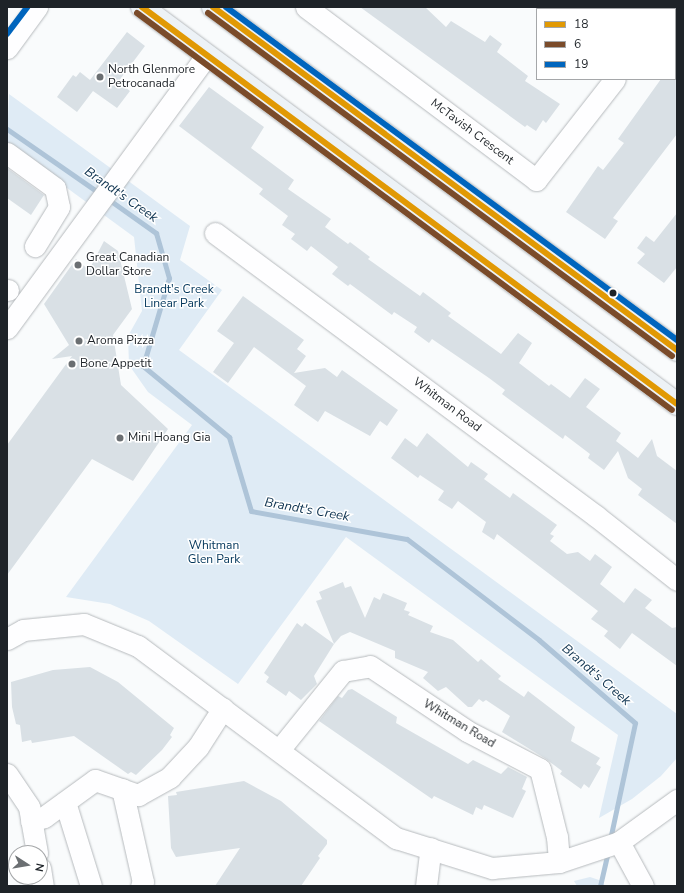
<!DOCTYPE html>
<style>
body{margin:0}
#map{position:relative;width:684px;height:893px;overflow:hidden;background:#f9fbfc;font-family:"Nunito Sans",sans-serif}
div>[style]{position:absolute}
.green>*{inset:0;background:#dfebf5}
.stream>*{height:5px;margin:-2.5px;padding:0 2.5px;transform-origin:2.5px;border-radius:2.5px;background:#aec4d8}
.building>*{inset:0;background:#d9e0e5}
.roads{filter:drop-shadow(0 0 1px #b6babd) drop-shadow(0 0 1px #b6babd)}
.minor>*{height:21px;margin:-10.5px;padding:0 10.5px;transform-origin:10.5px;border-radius:10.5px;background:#fefeff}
.major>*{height:22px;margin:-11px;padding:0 11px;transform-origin:11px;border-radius:11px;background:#edf2f6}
.bus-1>*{height:6px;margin:-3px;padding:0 3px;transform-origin:3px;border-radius:3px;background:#e19904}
.bus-2>*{height:6px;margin:-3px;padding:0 3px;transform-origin:3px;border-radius:3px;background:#7a4b2a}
.bus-3>*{height:6px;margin:-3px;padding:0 3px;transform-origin:3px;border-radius:3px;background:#0065bd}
.dots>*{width:11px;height:11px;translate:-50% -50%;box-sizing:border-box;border:2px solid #fff;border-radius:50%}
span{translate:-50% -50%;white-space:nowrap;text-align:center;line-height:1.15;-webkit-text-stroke:3px #fff;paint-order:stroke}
.poi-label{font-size:12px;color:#1e2328}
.left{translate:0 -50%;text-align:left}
.street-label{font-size:12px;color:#1e2328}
.park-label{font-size:12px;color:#00355a}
.water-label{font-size:13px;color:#0d324f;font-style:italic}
.frame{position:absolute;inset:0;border:8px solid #1e2328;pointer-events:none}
.legend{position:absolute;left:536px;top:8px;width:140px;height:72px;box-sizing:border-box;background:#fff;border:1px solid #a5a7a9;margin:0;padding:5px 7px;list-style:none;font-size:12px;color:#1e2328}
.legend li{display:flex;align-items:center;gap:8px;height:20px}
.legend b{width:20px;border:1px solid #a5a7a9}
.north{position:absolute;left:8px;top:845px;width:40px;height:40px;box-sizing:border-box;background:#fff;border:1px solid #a5a7a9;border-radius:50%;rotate:102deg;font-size:11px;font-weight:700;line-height:16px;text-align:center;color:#1e2328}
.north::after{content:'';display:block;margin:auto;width:14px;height:18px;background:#6b6f72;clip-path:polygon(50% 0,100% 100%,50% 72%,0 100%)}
</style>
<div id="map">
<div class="green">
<i style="clip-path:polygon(9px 94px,190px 226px,180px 260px,222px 290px,179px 350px,677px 714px,677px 758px,661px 776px,632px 799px,599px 818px,618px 735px,346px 537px,238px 684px,149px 621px,110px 604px,66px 597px,192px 425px,148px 392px,129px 365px,128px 336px,142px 311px,134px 237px,7px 144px)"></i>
<i style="clip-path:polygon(590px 877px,602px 881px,605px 886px,577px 886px,574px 881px)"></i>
</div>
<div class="stream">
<i style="left:7px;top:129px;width:112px;rotate:34.8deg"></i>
<i style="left:108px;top:199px;width:59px;rotate:35.3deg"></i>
<i style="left:156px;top:233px;width:47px;rotate:73.9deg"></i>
<i style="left:169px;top:278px;width:92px;rotate:106.5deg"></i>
<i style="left:143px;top:366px;width:112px;rotate:39.5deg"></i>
<i style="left:229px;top:437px;width:77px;rotate:73.4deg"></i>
<i style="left:251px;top:511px;width:158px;rotate:10.2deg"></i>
<i style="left:407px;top:539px;width:166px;rotate:37.4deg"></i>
<i style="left:539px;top:640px;width:127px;rotate:40.8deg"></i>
<i style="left:635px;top:723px;width:120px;rotate:102.1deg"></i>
<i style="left:600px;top:886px;width:35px;rotate:-77deg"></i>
</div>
<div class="building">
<i style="clip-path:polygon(360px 7px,425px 7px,446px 27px,451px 21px,485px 42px,490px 35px,502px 44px,497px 52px,528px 76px,525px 81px,560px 104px,546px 123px,543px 120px,536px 131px,527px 125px,525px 127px)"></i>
<i style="clip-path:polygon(127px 32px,145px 46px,118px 82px,130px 91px,117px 108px,93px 91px,77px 112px,57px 97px,73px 75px,76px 77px,80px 72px,90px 80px)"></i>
<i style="clip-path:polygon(661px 79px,677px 79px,677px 134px,613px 218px,618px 221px,605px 239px,566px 212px,598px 166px,603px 170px,624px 143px,618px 139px)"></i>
<i style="clip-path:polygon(209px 87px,264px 127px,251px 148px,294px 180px,288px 189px,331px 219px,325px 227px,348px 244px,350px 242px,370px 257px,368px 259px,420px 296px,423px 292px,451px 313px,448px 316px,501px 354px,518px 333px,532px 343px,519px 363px,549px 386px,551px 384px,570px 398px,585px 378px,600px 389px,586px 407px,621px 433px,616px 441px,638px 458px,652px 439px,657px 456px,677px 471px,677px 524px,638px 495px,642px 489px,628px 478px,618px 451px,604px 470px,588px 458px,590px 454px,565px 435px,563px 439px,502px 394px,505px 390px,489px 378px,432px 339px,429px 343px,414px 332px,417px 327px,394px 312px,392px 315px,350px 284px,348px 286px,332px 274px,338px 267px,311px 246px,307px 251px,291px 239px,295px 234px,282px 225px,288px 216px,259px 194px,263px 189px,179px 126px)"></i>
<i style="clip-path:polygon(7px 168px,44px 195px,31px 215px,7px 198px)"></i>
<i style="clip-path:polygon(677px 213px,677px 267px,664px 283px,637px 263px,645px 254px,637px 248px,646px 236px,654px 242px)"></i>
<i style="clip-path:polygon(104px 241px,118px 251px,132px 309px,113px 335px,121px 385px,168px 429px,133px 481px,92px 459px,7px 575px,7px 445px,72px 356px,52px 359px,69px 345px,44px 304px,76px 259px,89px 270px)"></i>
<i style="clip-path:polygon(243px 296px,304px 340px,297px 349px,306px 356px,294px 373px,325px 368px,337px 377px,342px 370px,398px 410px,387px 426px,380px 421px,370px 436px,325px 411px,318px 422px,294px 405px,306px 386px,254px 347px,228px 383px,213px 372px,234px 343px,217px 331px)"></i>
<i style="clip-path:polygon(427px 433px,468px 467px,471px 462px,488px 474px,484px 479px,510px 498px,513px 493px,557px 525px,550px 534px,554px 536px,550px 541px,567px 554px,578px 552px,590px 561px,595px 554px,612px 567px,600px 584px,624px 603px,635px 588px,652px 600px,645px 608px,672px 628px,677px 627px,677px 666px,632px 633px,620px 649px,604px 636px,608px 631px,591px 619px,598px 611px,497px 534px,494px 540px,482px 532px,486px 522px,458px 501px,452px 509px,438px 500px,444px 491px,420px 475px,418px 478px,391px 458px,405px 438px,417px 447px)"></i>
<i style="clip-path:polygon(343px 582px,345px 588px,351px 586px,365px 618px,374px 597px,380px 600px,383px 593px,407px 603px,404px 610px,410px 612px,408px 615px,433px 626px,430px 632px,453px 640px,478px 662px,481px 659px,501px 676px,498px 679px,524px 697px,528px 691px,575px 727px,571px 741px,600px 758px,596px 764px,601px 767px,589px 788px,584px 784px,581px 789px,560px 774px,562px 771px,546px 759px,502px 732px,510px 716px,486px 700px,483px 702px,479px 699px,472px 707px,468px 707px,446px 687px,438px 691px,423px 678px,428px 672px,395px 658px,395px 651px,350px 632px,341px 636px,334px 644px,316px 601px,322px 599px,319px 592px)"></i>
<i style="clip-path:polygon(297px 623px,302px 627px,305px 623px,334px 644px,314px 676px,317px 684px,301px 700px,289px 691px,286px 696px,266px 682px,269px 677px,264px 673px)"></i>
<i style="clip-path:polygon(90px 667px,118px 682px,174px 728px,170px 735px,172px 737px,162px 750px,136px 775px,131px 772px,128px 774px,74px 736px,32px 743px,31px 740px,22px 742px,20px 725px,16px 724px,12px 707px,11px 682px,53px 670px)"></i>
<i style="clip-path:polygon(352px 689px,397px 717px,396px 723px,468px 764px,473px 760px,501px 774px,508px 767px,527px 777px,522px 789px,526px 791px,513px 818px,484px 805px,482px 810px,476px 807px,473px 815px,434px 796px,432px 799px,319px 721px,338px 696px,342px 698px,348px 690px)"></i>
<i style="clip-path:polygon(244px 781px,281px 801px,327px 840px,327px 844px,318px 856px,320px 858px,301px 886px,215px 886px,240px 848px,176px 857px,171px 848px,168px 796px,177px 795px,176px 792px)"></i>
</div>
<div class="roads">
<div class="minor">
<i style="left:306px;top:7px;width:288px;rotate:36.9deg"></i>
<i style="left:536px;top:180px;width:128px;rotate:-52deg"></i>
<i style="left:659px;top:7px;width:4px;rotate:34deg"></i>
<i style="left:675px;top:19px;width:3px;rotate:45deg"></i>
<i style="left:7px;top:48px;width:51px;rotate:-53.8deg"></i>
<i style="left:7px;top:153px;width:59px;rotate:36.1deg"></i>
<i style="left:55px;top:188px;width:19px;rotate:78deg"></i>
<i style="left:59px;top:207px;width:46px;rotate:121.6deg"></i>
<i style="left:215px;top:233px;width:475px;rotate:36.6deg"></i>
<i style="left:596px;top:516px;width:103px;rotate:38.3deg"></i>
<i style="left:7px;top:290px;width:1px"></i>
<i style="left:7px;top:328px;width:338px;rotate:-53.8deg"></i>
<i style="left:7px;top:639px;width:18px;rotate:-29deg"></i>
<i style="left:23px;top:630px;width:61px;rotate:-5.6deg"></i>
<i style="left:84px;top:624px;width:58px;rotate:22.2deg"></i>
<i style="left:138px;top:646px;width:322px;rotate:36.7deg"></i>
<i style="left:396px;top:838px;width:101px;rotate:17.4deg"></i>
<i style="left:492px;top:868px;width:67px;rotate:-5.1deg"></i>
<i style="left:559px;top:862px;width:63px;rotate:-18.4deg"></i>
<i style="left:619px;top:842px;width:72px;rotate:-35.9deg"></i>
<i style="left:279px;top:750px;width:102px;rotate:-51deg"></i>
<i style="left:343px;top:671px;width:27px;rotate:-10deg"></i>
<i style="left:370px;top:666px;width:117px;rotate:33.8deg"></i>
<i style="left:467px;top:731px;width:82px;rotate:27.5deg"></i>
<i style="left:540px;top:769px;width:70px;rotate:76deg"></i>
<i style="left:557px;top:837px;width:25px;rotate:85deg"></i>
<i style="left:7px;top:774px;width:40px;rotate:56deg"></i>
<i style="left:29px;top:807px;width:47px;rotate:80.1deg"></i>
<i style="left:122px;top:789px;width:95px;rotate:77.3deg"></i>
<i style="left:143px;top:882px;width:4px;rotate:117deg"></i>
<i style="left:65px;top:802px;width:88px;rotate:72.8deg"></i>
<i style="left:31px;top:821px;width:14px;rotate:-17deg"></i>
<i style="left:44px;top:817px;width:63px;rotate:-36deg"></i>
<i style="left:95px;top:780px;width:46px;rotate:19.2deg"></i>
<i style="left:138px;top:795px;width:37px;rotate:-29deg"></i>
<i style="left:170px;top:777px;width:41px;rotate:-47deg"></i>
<i style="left:198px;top:747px;width:46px;rotate:-57.3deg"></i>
<i style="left:619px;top:842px;width:50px;rotate:61.4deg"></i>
<i style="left:40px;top:868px;width:18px;rotate:81deg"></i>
<i style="left:426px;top:886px;width:38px;rotate:-83deg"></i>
</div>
<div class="major">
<i style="left:142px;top:7px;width:666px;rotate:36.58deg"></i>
<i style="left:213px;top:7px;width:577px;rotate:36.47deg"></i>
</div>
</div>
<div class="bus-1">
<i style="left:142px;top:7px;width:666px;rotate:36.58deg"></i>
<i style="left:213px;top:7px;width:577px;rotate:36.47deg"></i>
</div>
<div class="bus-2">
<i style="left:137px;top:13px;width:666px;rotate:36.58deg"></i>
<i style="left:208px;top:13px;width:577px;rotate:36.47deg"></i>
</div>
<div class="bus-3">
<i style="left:226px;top:7px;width:561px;rotate:36.44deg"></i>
<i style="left:7px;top:34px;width:34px;rotate:-53deg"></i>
</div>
<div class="dots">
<i style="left:100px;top:77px;background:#6b6f72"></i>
<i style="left:78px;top:265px;background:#6b6f72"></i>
<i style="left:613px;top:293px;background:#1e2328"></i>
<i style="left:79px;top:341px;background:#6b6f72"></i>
<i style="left:72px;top:364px;background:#6b6f72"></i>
<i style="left:120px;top:438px;background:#6b6f72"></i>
</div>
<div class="poi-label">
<span class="left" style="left:108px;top:77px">North Glenmore<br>Petrocanada</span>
<span class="left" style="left:86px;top:265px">Great Canadian<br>Dollar Store</span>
<span class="left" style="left:87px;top:341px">Aroma Pizza</span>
<span class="left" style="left:80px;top:364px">Bone Appetit</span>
<span class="left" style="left:128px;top:438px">Mini Hoang Gia</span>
</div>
<div class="street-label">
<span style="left:472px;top:132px;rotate:37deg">McTavish Crescent</span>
<span style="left:447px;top:405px;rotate:37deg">Whitman Road</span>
<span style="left:459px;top:724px;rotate:31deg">Whitman Road</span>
</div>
<div class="park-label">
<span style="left:174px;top:297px">Brandt's Creek<br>Linear Park</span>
<span style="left:214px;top:553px">Whitman<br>Glen Park</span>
</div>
<div class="water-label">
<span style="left:121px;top:195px;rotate:35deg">Brandt's Creek</span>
<span style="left:307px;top:510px;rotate:10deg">Brandt's Creek</span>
<span style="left:596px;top:675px;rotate:41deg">Brandt's Creek</span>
</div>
<div class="frame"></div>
<ul class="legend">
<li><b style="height:5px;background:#e19904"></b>18</li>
<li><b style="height:5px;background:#7a4b2a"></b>6</li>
<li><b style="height:5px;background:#0065bd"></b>19</li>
</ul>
<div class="north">N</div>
</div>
